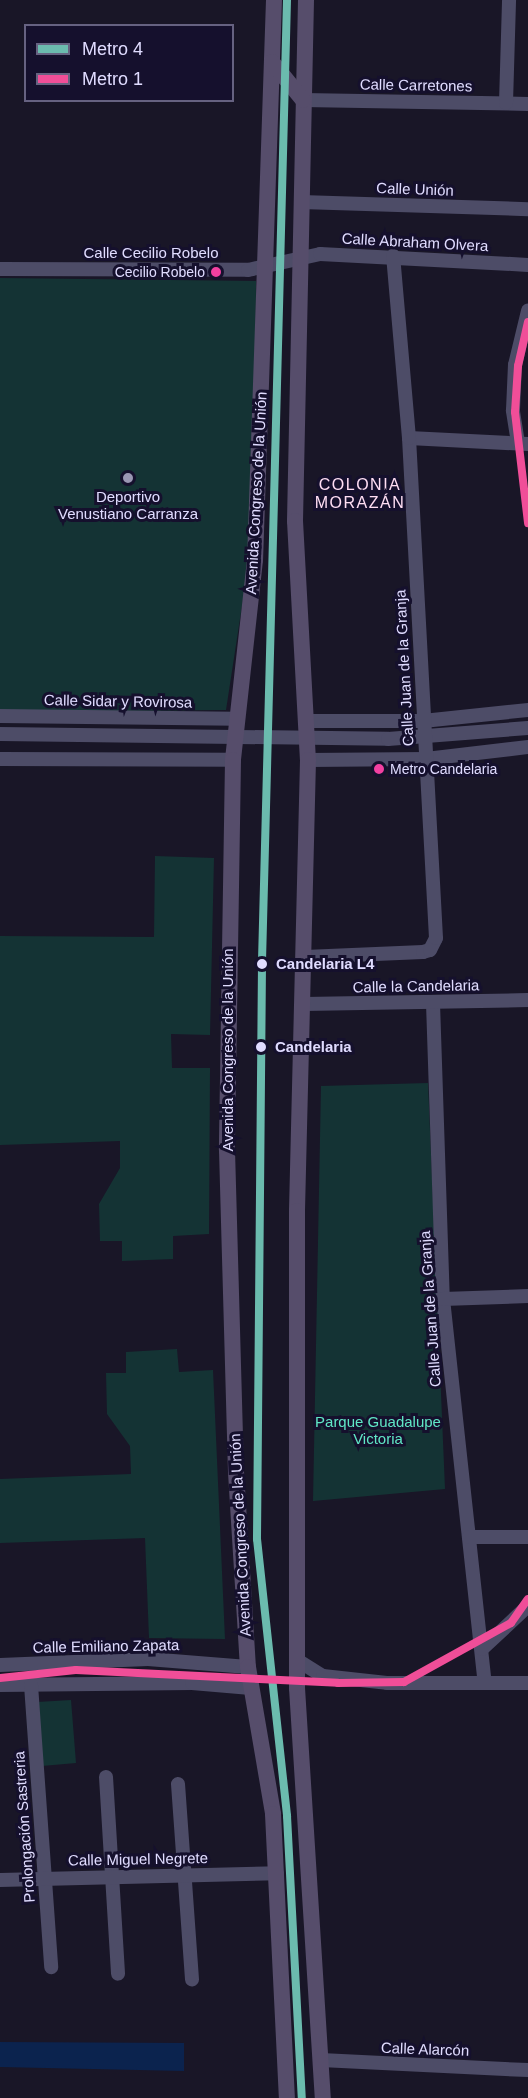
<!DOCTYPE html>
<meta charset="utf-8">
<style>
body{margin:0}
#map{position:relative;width:528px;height:2098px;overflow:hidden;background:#191627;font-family:Helvetica,sans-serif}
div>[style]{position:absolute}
.green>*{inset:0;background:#143334}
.water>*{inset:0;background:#0b234e}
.minor>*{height:14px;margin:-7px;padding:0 7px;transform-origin:7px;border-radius:7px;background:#4d4c67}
.major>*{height:16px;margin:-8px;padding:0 8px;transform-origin:8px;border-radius:8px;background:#564d6b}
.metro-1>*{height:8px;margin:-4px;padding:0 4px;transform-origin:4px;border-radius:4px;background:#6bbbae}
.metro-2>*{height:8px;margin:-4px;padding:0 4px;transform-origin:4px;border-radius:4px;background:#f04e98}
.dots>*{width:16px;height:16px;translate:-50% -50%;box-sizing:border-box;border:3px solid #15102d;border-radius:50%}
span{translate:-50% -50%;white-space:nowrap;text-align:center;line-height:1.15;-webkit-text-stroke:6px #15102d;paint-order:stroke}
.bus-label{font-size:14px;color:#e0dcff}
.right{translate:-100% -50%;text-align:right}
.left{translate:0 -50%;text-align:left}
.street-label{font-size:15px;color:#e0dcff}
.poi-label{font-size:15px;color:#e0dcff}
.stop-label{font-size:15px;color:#e0dcff;font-weight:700}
.park-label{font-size:15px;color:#60e7c6}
.neighbourhood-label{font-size:16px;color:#ffdef3;letter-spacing:1.5px}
.legend{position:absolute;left:24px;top:24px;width:210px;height:78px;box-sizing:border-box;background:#15102d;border:2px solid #666281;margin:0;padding:8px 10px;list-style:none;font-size:18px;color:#e0dcff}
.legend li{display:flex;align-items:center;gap:12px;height:30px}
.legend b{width:30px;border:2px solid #666281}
</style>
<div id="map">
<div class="green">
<i style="clip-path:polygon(0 278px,256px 281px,255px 521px,226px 710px,0 712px)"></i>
<i style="clip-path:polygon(155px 856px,214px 858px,210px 1035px,171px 1034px,172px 1068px,210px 1068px,209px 1234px,173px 1236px,173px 1259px,122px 1261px,122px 1241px,100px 1241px,99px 1204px,120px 1168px,120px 1141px,0 1145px,0 936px,154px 937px)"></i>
<i style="clip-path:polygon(428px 1083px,445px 1489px,313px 1501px,321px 1086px)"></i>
<i style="clip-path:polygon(177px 1349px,179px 1372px,213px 1370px,225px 1639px,149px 1638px,145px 1538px,0 1543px,0 1479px,131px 1474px,130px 1446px,107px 1414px,106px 1373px,126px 1373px,126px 1352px)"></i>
<i style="clip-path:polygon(71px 1700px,76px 1763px,42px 1766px,37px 1702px)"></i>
</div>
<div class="water">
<i style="clip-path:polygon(0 2042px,184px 2043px,184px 2071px,0 2067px)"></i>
</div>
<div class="minor">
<i style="left:303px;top:100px;width:225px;rotate:1deg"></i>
<i style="left:506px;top:103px;width:103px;rotate:-88.3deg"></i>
<i style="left:301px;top:202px;width:227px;rotate:1.8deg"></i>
<i style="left:0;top:269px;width:248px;rotate:0.2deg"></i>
<i style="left:248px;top:270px;width:74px;rotate:-12.5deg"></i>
<i style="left:320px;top:254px;width:208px;rotate:3deg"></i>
<i style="left:409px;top:438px;width:119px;rotate:2.9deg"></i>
<i style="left:518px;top:443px;width:33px;rotate:-99deg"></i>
<i style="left:513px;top:410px;width:45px;rotate:-87.5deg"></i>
<i style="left:515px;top:365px;width:56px;rotate:-76.5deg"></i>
<i style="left:0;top:716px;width:235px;rotate:0.7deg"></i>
<i style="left:307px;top:721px;width:116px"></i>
<i style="left:423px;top:721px;width:106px;rotate:-6deg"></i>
<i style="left:0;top:734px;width:388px;rotate:0.7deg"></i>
<i style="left:388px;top:739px;width:140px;rotate:-4.5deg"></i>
<i style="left:0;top:759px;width:233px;rotate:0.2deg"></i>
<i style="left:308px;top:760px;width:118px;rotate:-0.5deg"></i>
<i style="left:426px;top:759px;width:103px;rotate:-6.7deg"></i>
<i style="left:305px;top:957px;width:118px;rotate:-2.4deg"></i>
<i style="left:423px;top:952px;width:7px;rotate:-16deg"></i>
<i style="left:430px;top:950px;width:13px;rotate:-63deg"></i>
<i style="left:436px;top:938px;width:501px;rotate:-93.09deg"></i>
<i style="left:409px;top:438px;width:183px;rotate:-95deg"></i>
<i style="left:433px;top:1003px;width:296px;rotate:88.1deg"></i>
<i style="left:443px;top:1299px;width:386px;rotate:83.8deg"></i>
<i style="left:304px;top:1004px;width:224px;rotate:-1deg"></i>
<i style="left:443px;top:1299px;width:85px;rotate:-2deg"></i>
<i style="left:469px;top:1537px;width:59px"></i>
<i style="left:482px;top:1649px;width:63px;rotate:-43.1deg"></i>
<i style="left:297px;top:1660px;width:31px;rotate:32deg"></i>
<i style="left:323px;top:1676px;width:64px;rotate:6.2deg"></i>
<i style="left:387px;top:1683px;width:141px"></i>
<i style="left:0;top:1665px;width:148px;rotate:-2.3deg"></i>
<i style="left:148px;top:1659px;width:100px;rotate:4.6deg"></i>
<i style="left:0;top:1685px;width:192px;rotate:-0.6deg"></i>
<i style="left:192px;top:1683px;width:59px;rotate:4.8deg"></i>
<i style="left:31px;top:1685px;width:283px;rotate:85.9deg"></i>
<i style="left:106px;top:1777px;width:197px;rotate:86.5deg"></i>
<i style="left:178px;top:1784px;width:196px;rotate:85.9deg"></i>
<i style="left:0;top:1880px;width:277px;rotate:-1.4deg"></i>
<i style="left:321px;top:2060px;width:207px;rotate:2.8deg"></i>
</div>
<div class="major">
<i style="left:274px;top:0;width:560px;rotate:91.94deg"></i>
<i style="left:255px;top:560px;width:201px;rotate:96.3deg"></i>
<i style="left:233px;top:760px;width:390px;rotate:90.9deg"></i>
<i style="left:227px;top:1150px;width:322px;rotate:88.4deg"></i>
<i style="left:236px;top:1472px;width:195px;rotate:86.5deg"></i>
<i style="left:248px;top:1667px;width:149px;rotate:80.3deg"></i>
<i style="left:273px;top:1814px;width:284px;rotate:87.2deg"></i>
<i style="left:306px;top:0;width:521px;rotate:91.21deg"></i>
<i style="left:295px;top:521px;width:239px;rotate:86.9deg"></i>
<i style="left:308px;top:760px;width:451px;rotate:91.4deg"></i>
<i style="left:297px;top:1211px;width:477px;rotate:90deg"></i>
<i style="left:297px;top:1688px;width:411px;rotate:86.4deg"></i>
<i style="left:272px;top:62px;width:49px;rotate:50.8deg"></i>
</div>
<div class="metro-1">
<i style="left:287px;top:0;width:964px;rotate:91.49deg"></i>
<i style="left:262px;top:964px;width:575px;rotate:90.5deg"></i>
<i style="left:257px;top:1539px;width:279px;rotate:83.8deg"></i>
<i style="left:287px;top:1816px;width:282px;rotate:87deg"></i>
</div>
<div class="metro-2">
<i style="left:528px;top:322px;width:45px;rotate:102.8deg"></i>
<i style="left:518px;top:366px;width:46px;rotate:93.7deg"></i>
<i style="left:515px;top:412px;width:112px;rotate:83.3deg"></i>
<i style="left:0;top:1678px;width:76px;rotate:-6deg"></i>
<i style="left:76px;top:1670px;width:262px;rotate:2.8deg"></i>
<i style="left:338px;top:1683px;width:66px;rotate:-0.9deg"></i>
<i style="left:404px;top:1682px;width:122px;rotate:-28.9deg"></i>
<i style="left:511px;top:1623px;width:29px;rotate:-55deg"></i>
</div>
<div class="dots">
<i style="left:216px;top:272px;background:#f240a1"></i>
<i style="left:128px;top:478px;background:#9a97b3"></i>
<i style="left:379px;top:769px;background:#f240a1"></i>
<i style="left:262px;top:964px;background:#e0dcff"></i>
<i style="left:261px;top:1047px;background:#e0dcff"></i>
</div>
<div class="bus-label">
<span class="right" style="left:205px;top:272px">Cecilio Robelo</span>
<span class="left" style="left:390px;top:769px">Metro Candelaria</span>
</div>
<div class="street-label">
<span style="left:416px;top:85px;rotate:1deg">Calle Carretones</span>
<span style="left:415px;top:189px;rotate:2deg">Calle Unión</span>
<span style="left:415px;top:242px;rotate:3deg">Calle Abraham Olvera</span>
<span style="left:151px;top:253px">Calle Cecilio Robelo</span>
<span style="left:256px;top:493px;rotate:-87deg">Avenida Congreso de la Unión</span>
<span style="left:404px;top:668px;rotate:-93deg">Calle Juan de la Granja</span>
<span style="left:118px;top:701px;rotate:1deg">Calle Sidar y Rovirosa</span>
<span style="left:416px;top:986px;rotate:-1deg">Calle la Candelaria</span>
<span style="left:228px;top:1050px;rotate:-90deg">Avenida Congreso de la Unión</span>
<span style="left:430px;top:1309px;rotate:-94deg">Calle Juan de la Granja</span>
<span style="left:240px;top:1535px;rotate:-93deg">Avenida Congreso de la Unión</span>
<span style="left:106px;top:1646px;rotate:-1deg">Calle Emiliano Zapata</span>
<span style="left:24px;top:1827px;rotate:-94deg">Prolongación Sastreria</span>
<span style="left:138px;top:1859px;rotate:-1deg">Calle Miguel Negrete</span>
<span style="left:425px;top:2049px;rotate:2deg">Calle Alarcón</span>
</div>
<div class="poi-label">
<span style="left:128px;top:505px">Deportivo<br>Venustiano Carranza</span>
</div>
<div class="stop-label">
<span class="left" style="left:276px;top:964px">Candelaria L4</span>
<span class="left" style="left:275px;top:1047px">Candelaria</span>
</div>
<div class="park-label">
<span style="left:378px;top:1430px">Parque Guadalupe<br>Victoria</span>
</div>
<div class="neighbourhood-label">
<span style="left:360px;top:494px">COLONIA<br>MORAZÁN</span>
</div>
<ul class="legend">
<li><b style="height:8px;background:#6bbbae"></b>Metro 4</li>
<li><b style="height:8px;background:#f04e98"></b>Metro 1</li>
</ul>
</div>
